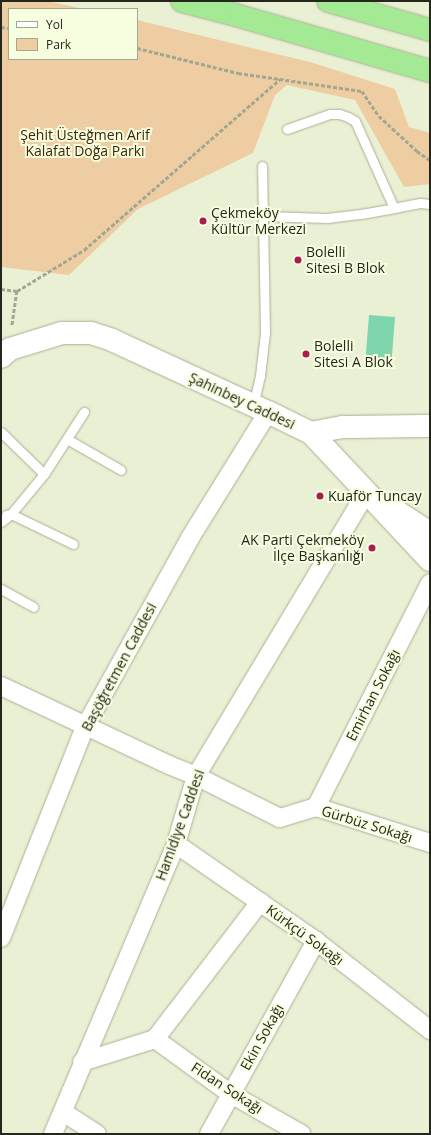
<!DOCTYPE html>
<meta charset="utf-8">
<style>
body{margin:0}
#map{position:relative;width:431px;height:1135px;overflow:hidden;background:#eaf0d3;font-family:"Open Sans",sans-serif}
div>[style]{position:absolute}
.green>*{inset:0;background:#efcda3}
.water>*{inset:0;background:#7fd5ac}
.path>*{height:2.5px;margin-top:-1.25px;transform-origin:0;background:repeating-linear-gradient(90deg,#a3a791 0 4px,transparent 0 6px)}
.roads{filter:drop-shadow(0 0 1px #aab094) drop-shadow(0 0 1px #aab094)}
.service>*{height:9px;margin:-4.5px;padding:0 4.5px;transform-origin:4.5px;border-radius:4.5px;background:#fff}
.minor>*{height:18px;margin:-9px;padding:0 9px;transform-origin:9px;border-radius:9px;background:#fff}
.tertiary>*{height:22px;margin:-11px;padding:0 11px;transform-origin:11px;border-radius:11px;background:#fff}
.secondary>*{height:22px;margin:-11px;padding:0 11px;transform-origin:11px;border-radius:11px;background:#fff}
.motorway>*{height:22px;margin:-11px;padding:0 11px;transform-origin:11px;border-radius:11px;background:#a4e993}
.dots>*{width:11px;height:11px;translate:-50% -50%;box-sizing:border-box;border:2px solid #f7fee0;border-radius:50%}
span{translate:-50% -50%;white-space:nowrap;text-align:center;line-height:1.15;-webkit-text-stroke:4px #f7fee0;paint-order:stroke}
.park-label{font-size:14px;color:#3b2708}
.poi-label{font-size:14px;color:#25271c}
.left{translate:0 -50%;text-align:left}
.right{translate:-100% -50%;text-align:right}
.street-label{font-size:14px;color:#25271c}
.frame{position:absolute;inset:0;border:2px solid #25271c;pointer-events:none}
.legend{position:absolute;left:8px;top:8px;width:130px;height:52px;box-sizing:border-box;background:#f7fee0;border:1px solid #a3a892;margin:0;padding:5px 7px;list-style:none;font-size:12px;color:#25271c}
.legend li{display:flex;align-items:center;gap:8px;height:20px}
.legend b{width:20px;border:1px solid #a3a892}
</style>
<div id="map">
<div class="green">
<i style="clip-path:polygon(1px 1px,47px 1px,84px 9px,9px 9px,9px 59px,137px 59px,137px 20px,310px 62px,395px 89px,409px 127px,430px 133px,430px 184px,404px 187px,355px 100px,287px 85px,275px 95px,253px 153px,138px 209px,69px 275px,1px 267px)"></i>
</div>
<div class="water">
<i style="clip-path:polygon(369px 315px,395px 317px,391px 368px,365px 366px)"></i>
</div>
<div class="path">
<i style="left:1px;top:27px;width:8px;rotate:7deg"></i>
<i style="left:137px;top:48px;width:104px;rotate:13.9deg"></i>
<i style="left:238px;top:73px;width:125px;rotate:8.3deg"></i>
<i style="left:362px;top:91px;width:30px;rotate:56deg"></i>
<i style="left:379px;top:116px;width:52px;rotate:42.6deg"></i>
<i style="left:417px;top:151px;width:16px;rotate:35deg"></i>
<i style="left:1px;top:289px;width:16px;rotate:7deg"></i>
<i style="left:17px;top:291px;width:36px;rotate:98deg"></i>
<i style="left:17px;top:291px;width:79px;rotate:-31.5deg"></i>
<i style="left:84px;top:250px;width:260px;rotate:-41.1deg"></i>
</div>
<div class="roads">
<div class="service">
<i style="left:287px;top:129px;width:46px;rotate:-19.2deg"></i>
<i style="left:330px;top:114px;width:9px"></i>
<i style="left:339px;top:114px;width:9px;rotate:18deg"></i>
<i style="left:348px;top:117px;width:8px;rotate:30deg"></i>
<i style="left:355px;top:121px;width:95px;rotate:65.9deg"></i>
<i style="left:394px;top:208px;width:26px;rotate:-11deg"></i>
<i style="left:420px;top:203px;width:10px;rotate:6deg"></i>
<i style="left:263px;top:216px;width:64px;rotate:1.8deg"></i>
<i style="left:327px;top:218px;width:34px;rotate:-7deg"></i>
<i style="left:361px;top:214px;width:34px;rotate:-10deg"></i>
<i style="left:253px;top:406px;width:31px;rotate:-77deg"></i>
<i style="left:260px;top:376px;width:43px;rotate:-83.4deg"></i>
<i style="left:265px;top:333px;width:167px;rotate:-91deg"></i>
<i style="left:1px;top:432px;width:60px;rotate:44.3deg"></i>
<i style="left:67px;top:439px;width:62px;rotate:29.9deg"></i>
<i style="left:6px;top:515px;width:5px;rotate:-11deg"></i>
<i style="left:11px;top:514px;width:69px;rotate:25.8deg"></i>
<i style="left:1px;top:522px;width:13px;rotate:-39deg"></i>
<i style="left:11px;top:514px;width:52px;rotate:-50.5deg"></i>
<i style="left:44px;top:474px;width:74px;rotate:-57.2deg"></i>
<i style="left:1px;top:589px;width:37px;rotate:29deg"></i>
</div>
<div class="minor">
<i style="left:1px;top:686px;width:186px;rotate:25.2deg"></i>
<i style="left:169px;top:765px;width:29px;rotate:22deg"></i>
<i style="left:196px;top:776px;width:94px;rotate:26.6deg"></i>
<i style="left:280px;top:818px;width:38px;rotate:-17deg"></i>
<i style="left:316px;top:807px;width:120px;rotate:17.5deg"></i>
<i style="left:316px;top:807px;width:251px;rotate:-63deg"></i>
<i style="left:176px;top:844px;width:170px;rotate:34.7deg"></i>
<i style="left:316px;top:941px;width:145px;rotate:38deg"></i>
<i style="left:1px;top:938px;width:227px;rotate:-68.3deg"></i>
<i style="left:85px;top:727px;width:216px;rotate:-60.9deg"></i>
<i style="left:190px;top:538px;width:148px;rotate:-58.2deg"></i>
<i style="left:155px;top:1039px;width:94px;rotate:35.9deg"></i>
<i style="left:231px;top:1094px;width:81px;rotate:29.7deg"></i>
<i style="left:82px;top:1062px;width:77px;rotate:-17.5deg"></i>
<i style="left:155px;top:1039px;width:173px;rotate:-52.5deg"></i>
<i style="left:63px;top:1112px;width:40px;rotate:32.9deg"></i>
<i style="left:53px;top:1134px;width:315px;rotate:-67deg"></i>
<i style="left:176px;top:844px;width:71px;rotate:-73.6deg"></i>
<i style="left:196px;top:776px;width:330px;rotate:-59deg"></i>
<i style="left:209px;top:1134px;width:221px;rotate:-61deg"></i>
</div>
<div class="tertiary">
<i style="left:311px;top:433px;width:33px;rotate:-11deg"></i>
<i style="left:343px;top:427px;width:87px;rotate:-0.7deg"></i>
</div>
<div class="secondary">
<i style="left:1px;top:357px;width:12px;rotate:-42deg"></i>
<i style="left:10px;top:349px;width:54px;rotate:-17.1deg"></i>
<i style="left:62px;top:333px;width:29px"></i>
<i style="left:91px;top:333px;width:22px;rotate:18deg"></i>
<i style="left:112px;top:340px;width:172px;rotate:24.8deg"></i>
<i style="left:268px;top:412px;width:48px;rotate:26deg"></i>
<i style="left:311px;top:433px;width:174px;rotate:46.9deg"></i>
<i style="left:393px;top:509px;width:44px;rotate:33deg"></i>
</div>
<div class="motorway">
<i style="left:182px;top:1px;width:59px;rotate:14.7deg"></i>
<i style="left:239px;top:16px;width:199px;rotate:16.1deg"></i>
<i style="left:328px;top:1px;width:106px;rotate:15.9deg"></i>
</div>
</div>
<div class="dots">
<i style="left:203px;top:221px;background:#ac1a51"></i>
<i style="left:298px;top:260px;background:#ac1a51"></i>
<i style="left:306px;top:354px;background:#ac1a51"></i>
<i style="left:320px;top:496px;background:#ac1a51"></i>
<i style="left:372px;top:548px;background:#ac1a51"></i>
</div>
<div class="park-label">
<span style="left:85px;top:143px">Şehit Üsteğmen Arif<br>Kalafat Doğa Parkı</span>
</div>
<div class="poi-label">
<span class="left" style="left:211px;top:221px">Çekmeköy<br>Kültür Merkezi</span>
<span class="left" style="left:306px;top:260px">Bolelli<br>Sitesi B Blok</span>
<span class="left" style="left:314px;top:354px">Bolelli<br>Sitesi A Blok</span>
<span class="left" style="left:328px;top:496px">Kuaför Tuncay</span>
<span class="right" style="left:364px;top:548px">AK Parti Çekmeköy<br>İlçe Başkanlığı</span>
</div>
<div class="street-label">
<span style="left:242px;top:401px;rotate:25deg">Şahinbey Caddesi</span>
<span style="left:119px;top:667px;rotate:-62deg">Başöğretmen Caddesi</span>
<span style="left:373px;top:695px;rotate:-63deg">Emirhan Sokağı</span>
<span style="left:367px;top:824px;rotate:17deg">Gürbüz Sokağı</span>
<span style="left:180px;top:825px;rotate:-70deg">Hamidiye Caddesi</span>
<span style="left:305px;top:935px;rotate:36deg">Kürkçü Sokağı</span>
<span style="left:262px;top:1037px;rotate:-61deg">Ekin Sokağı</span>
<span style="left:227px;top:1088px;rotate:33deg">Fidan Sokağı</span>
</div>
<div class="frame"></div>
<ul class="legend">
<li><b style="height:5px;background:#fff"></b>Yol</li>
<li><b style="height:11px;background:#efcda3"></b>Park</li>
</ul>
</div>
